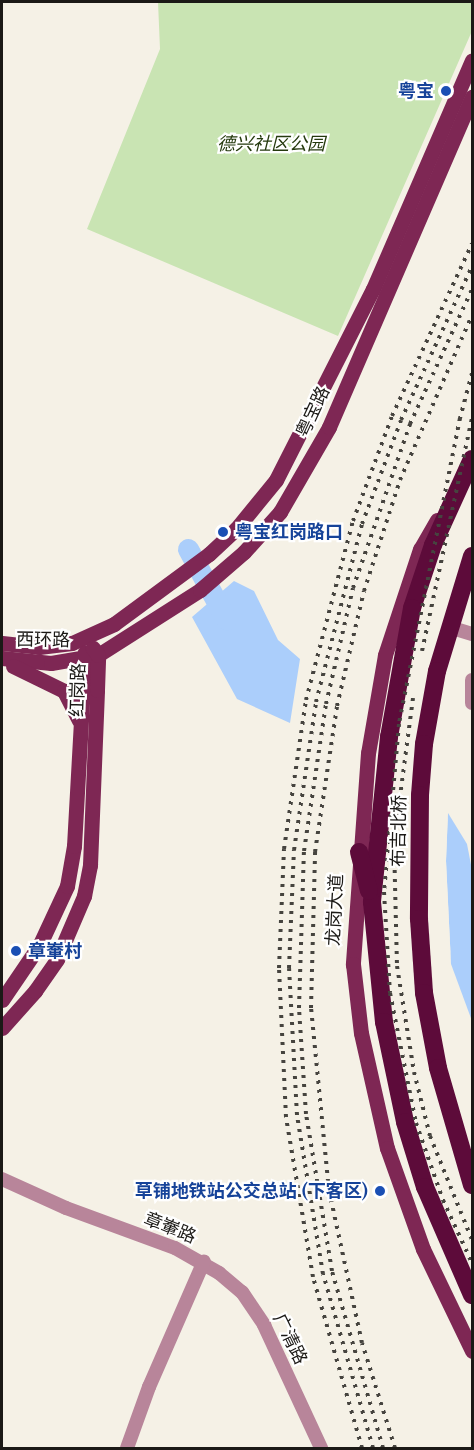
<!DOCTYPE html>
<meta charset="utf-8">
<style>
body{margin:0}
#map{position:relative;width:474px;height:1450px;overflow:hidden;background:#f5f1e6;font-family:"Libre Baskerville","Noto Sans SC",serif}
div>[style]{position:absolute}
.green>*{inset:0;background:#c9e4b3}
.water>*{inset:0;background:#abcefb}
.pier>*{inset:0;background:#f5f1e6}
.river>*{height:21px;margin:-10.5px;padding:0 10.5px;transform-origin:10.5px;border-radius:10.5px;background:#abcefb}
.minor>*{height:14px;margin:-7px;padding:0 7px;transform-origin:7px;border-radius:7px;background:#b8859a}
.major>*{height:15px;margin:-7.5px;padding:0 7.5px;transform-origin:7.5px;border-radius:7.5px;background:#7e2754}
.highway>*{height:18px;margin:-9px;padding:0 9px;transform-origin:9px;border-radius:9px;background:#5d0b3a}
.rail>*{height:4px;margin-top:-2px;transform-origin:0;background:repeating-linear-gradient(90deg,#46443f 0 3px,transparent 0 9px)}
.dots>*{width:16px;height:16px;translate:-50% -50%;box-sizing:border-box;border:3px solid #fff;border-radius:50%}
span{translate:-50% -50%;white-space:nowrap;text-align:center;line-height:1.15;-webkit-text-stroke:4.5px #fff;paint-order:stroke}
.transit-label{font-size:18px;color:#164399;font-weight:700}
.right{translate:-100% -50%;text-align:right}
.left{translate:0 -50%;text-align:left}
.park-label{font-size:18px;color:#253a0e;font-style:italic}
.street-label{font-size:18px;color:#1b1916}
.frame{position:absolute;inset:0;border:3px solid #1b1916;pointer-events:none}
</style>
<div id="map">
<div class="green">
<i style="clip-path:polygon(158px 2px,472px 2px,472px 31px,338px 336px,87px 229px,160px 49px)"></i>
</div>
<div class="water">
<i style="clip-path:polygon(234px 581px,254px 591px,278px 640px,300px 659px,290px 723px,237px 699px,192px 617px)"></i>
<i style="clip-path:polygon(448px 813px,467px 844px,472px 870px,472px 1021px,451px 964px,446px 861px)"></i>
</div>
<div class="pier">
<i style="clip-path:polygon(448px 810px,446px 861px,451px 964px,443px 861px)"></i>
</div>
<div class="river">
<i style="left:188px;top:549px;width:80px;rotate:61.5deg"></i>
</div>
<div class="minor">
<i style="left:449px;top:627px;width:24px;rotate:17deg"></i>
<i style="left:472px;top:680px;width:23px;rotate:90deg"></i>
<i style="left:2px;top:1179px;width:70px;rotate:24.4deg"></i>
<i style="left:66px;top:1208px;width:116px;rotate:20.2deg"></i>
<i style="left:175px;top:1248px;width:51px;rotate:29.6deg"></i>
<i style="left:219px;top:1273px;width:30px;rotate:40deg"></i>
<i style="left:242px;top:1292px;width:40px;rotate:56deg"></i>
<i style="left:264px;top:1325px;width:136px;rotate:65.1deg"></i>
<i style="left:127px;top:1448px;width:65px;rotate:-70.2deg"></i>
<i style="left:149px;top:1387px;width:137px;rotate:-66.4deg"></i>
</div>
<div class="major">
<i style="left:437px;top:520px;width:34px;rotate:120deg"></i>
<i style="left:420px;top:549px;width:112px;rotate:108.3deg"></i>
<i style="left:385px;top:655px;width:99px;rotate:99.8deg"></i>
<i style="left:368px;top:753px;width:212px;rotate:94.1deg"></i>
<i style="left:353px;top:964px;width:69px;rotate:83.4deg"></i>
<i style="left:361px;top:1033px;width:118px;rotate:77.3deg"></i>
<i style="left:387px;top:1148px;width:107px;rotate:70.4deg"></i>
<i style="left:423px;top:1249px;width:113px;rotate:64.3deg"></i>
<i style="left:2px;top:643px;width:37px;rotate:6deg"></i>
<i style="left:39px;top:647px;width:33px;rotate:-7deg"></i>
<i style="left:72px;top:643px;width:46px;rotate:-24.3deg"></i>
<i style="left:114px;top:624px;width:118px;rotate:-36.4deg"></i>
<i style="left:209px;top:554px;width:37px;rotate:-43deg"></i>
<i style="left:236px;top:529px;width:63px;rotate:-50.8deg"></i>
<i style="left:276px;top:480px;width:214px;rotate:-63.1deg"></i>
<i style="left:373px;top:289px;width:249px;rotate:-66.6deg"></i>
<i style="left:2px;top:658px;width:49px;rotate:5.8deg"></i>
<i style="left:51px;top:663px;width:48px;rotate:-9.7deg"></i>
<i style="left:98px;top:655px;width:121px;rotate:-32.5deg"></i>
<i style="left:200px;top:590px;width:58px;rotate:-40.8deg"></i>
<i style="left:244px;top:552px;width:54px;rotate:-48deg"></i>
<i style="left:280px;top:512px;width:98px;rotate:-60deg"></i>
<i style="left:329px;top:427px;width:360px;rotate:-66.6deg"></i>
<i style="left:13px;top:666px;width:57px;rotate:26.1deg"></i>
<i style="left:64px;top:691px;width:33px;rotate:63deg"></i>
<i style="left:2px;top:1000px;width:68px;rotate:-55.8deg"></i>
<i style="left:40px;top:944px;width:64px;rotate:-65deg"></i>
<i style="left:67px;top:886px;width:41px;rotate:-80.1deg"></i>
<i style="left:74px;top:846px;width:194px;rotate:-86.8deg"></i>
<i style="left:2px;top:1028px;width:50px;rotate:-48.3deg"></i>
<i style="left:35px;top:991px;width:39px;rotate:-55deg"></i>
<i style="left:57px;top:959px;width:69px;rotate:-66.8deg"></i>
<i style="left:84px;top:896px;width:32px;rotate:-79deg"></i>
<i style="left:90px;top:865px;width:175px;rotate:-87.7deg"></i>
<i style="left:97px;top:690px;width:35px;rotate:-88deg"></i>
<i style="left:98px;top:655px;width:9px;rotate:-126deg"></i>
</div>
<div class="highway">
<i style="left:472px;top:459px;width:94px;rotate:114.4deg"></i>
<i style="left:433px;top:545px;width:66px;rotate:108.4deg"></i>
<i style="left:412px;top:608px;width:131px;rotate:100.1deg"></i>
<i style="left:389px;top:737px;width:166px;rotate:95.9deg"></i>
<i style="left:372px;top:902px;width:121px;rotate:84.3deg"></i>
<i style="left:384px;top:1022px;width:102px;rotate:78.1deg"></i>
<i style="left:405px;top:1122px;width:68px;rotate:72.9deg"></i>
<i style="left:425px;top:1187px;width:118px;rotate:66.5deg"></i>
<i style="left:472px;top:556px;width:120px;rotate:106.9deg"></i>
<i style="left:437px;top:671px;width:74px;rotate:100.1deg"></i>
<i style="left:424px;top:744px;width:51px;rotate:94.5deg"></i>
<i style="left:420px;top:795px;width:124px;rotate:90.5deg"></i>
<i style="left:419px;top:919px;width:74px;rotate:86.1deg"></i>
<i style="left:424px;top:993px;width:76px;rotate:79.4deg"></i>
<i style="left:438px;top:1068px;width:122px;rotate:73.8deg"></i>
<i style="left:359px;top:852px;width:40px;rotate:75.6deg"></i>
</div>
<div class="rail">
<i style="left:472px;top:373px;width:47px;rotate:104.9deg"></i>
<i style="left:460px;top:418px;width:312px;rotate:101.3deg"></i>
<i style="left:399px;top:724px;width:169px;rotate:95.1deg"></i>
<i style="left:384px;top:892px;width:101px;rotate:86.6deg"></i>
<i style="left:390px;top:993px;width:133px;rotate:78.7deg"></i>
<i style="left:416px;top:1123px;width:82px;rotate:70.7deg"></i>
<i style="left:443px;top:1200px;width:69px;rotate:65.3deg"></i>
<i style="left:422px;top:651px;width:239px;rotate:-77.9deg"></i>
<i style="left:413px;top:698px;width:146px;rotate:97.5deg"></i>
<i style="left:394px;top:843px;width:123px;rotate:88.6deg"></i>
<i style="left:397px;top:966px;width:107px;rotate:80.9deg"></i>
<i style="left:414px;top:1072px;width:66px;rotate:76deg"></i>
<i style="left:430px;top:1136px;width:112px;rotate:68deg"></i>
<i style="left:362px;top:1448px;width:178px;rotate:-106deg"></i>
<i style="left:313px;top:1277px;width:162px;rotate:-99.6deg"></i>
<i style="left:286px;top:1117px;width:149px;rotate:-92.7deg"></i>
<i style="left:279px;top:968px;width:119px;rotate:-87.6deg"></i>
<i style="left:284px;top:849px;width:151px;rotate:-81.6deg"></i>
<i style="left:306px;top:700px;width:185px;rotate:-75.3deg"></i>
<i style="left:353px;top:521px;width:112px;rotate:-69.6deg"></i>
<i style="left:392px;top:416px;width:190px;rotate:-65.1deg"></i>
<i style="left:373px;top:1448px;width:181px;rotate:-106deg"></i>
<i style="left:323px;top:1274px;width:161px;rotate:-99.3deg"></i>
<i style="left:297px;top:1115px;width:147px;rotate:-93.1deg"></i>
<i style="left:289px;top:968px;width:118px;rotate:-87.6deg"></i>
<i style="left:294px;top:850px;width:150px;rotate:-81.5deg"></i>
<i style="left:316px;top:702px;width:184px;rotate:-75.5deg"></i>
<i style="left:362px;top:524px;width:111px;rotate:-69.4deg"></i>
<i style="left:401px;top:420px;width:170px;rotate:-65.2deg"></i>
<i style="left:383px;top:1448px;width:184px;rotate:-106.1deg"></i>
<i style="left:332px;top:1271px;width:159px;rotate:-99.4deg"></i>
<i style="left:306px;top:1114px;width:106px;rotate:-93.8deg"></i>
<i style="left:299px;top:1008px;width:157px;rotate:-88.2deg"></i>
<i style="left:304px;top:851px;width:149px;rotate:-81.5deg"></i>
<i style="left:326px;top:704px;width:119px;rotate:-76.9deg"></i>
<i style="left:353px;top:588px;width:174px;rotate:-70.8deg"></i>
<i style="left:410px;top:424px;width:149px;rotate:-65.3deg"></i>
<i style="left:395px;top:1448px;width:110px;rotate:-107.4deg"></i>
<i style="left:362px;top:1343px;width:156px;rotate:-102.2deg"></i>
<i style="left:329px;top:1191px;width:184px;rotate:-95.6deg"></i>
<i style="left:311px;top:1008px;width:156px;rotate:-88.5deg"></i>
<i style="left:315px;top:852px;width:148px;rotate:-81.4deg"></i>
<i style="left:337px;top:706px;width:118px;rotate:-76.8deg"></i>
<i style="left:364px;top:591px;width:117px;rotate:-72deg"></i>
<i style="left:400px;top:480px;width:180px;rotate:-66.4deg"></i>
</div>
<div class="dots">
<i style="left:446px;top:91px;background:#1a4fb4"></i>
<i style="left:223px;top:532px;background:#1a4fb4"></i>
<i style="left:16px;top:951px;background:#1a4fb4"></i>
<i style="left:380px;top:1191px;background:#1a4fb4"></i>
</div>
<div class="transit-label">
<span class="right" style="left:434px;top:91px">粤宝</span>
<span class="left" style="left:235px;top:532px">粤宝红岗路口</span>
<span class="left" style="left:28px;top:951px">章輋村</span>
<span class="right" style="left:368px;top:1191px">草铺地铁站公交总站 (下客区)</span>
</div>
<div class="park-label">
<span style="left:271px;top:144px">德兴社区公园</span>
</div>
<div class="street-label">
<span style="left:313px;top:412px;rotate:-65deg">粤宝路</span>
<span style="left:43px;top:640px;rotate:1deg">西环路</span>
<span style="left:78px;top:690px;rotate:-88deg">红岗路</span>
<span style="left:399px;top:831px;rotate:-89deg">布吉北桥</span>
<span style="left:335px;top:910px;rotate:-87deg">龙岗大道</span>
<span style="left:170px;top:1228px;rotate:22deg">章輋路</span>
<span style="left:290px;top:1339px;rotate:64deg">广清路</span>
</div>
<div class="frame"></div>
</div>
